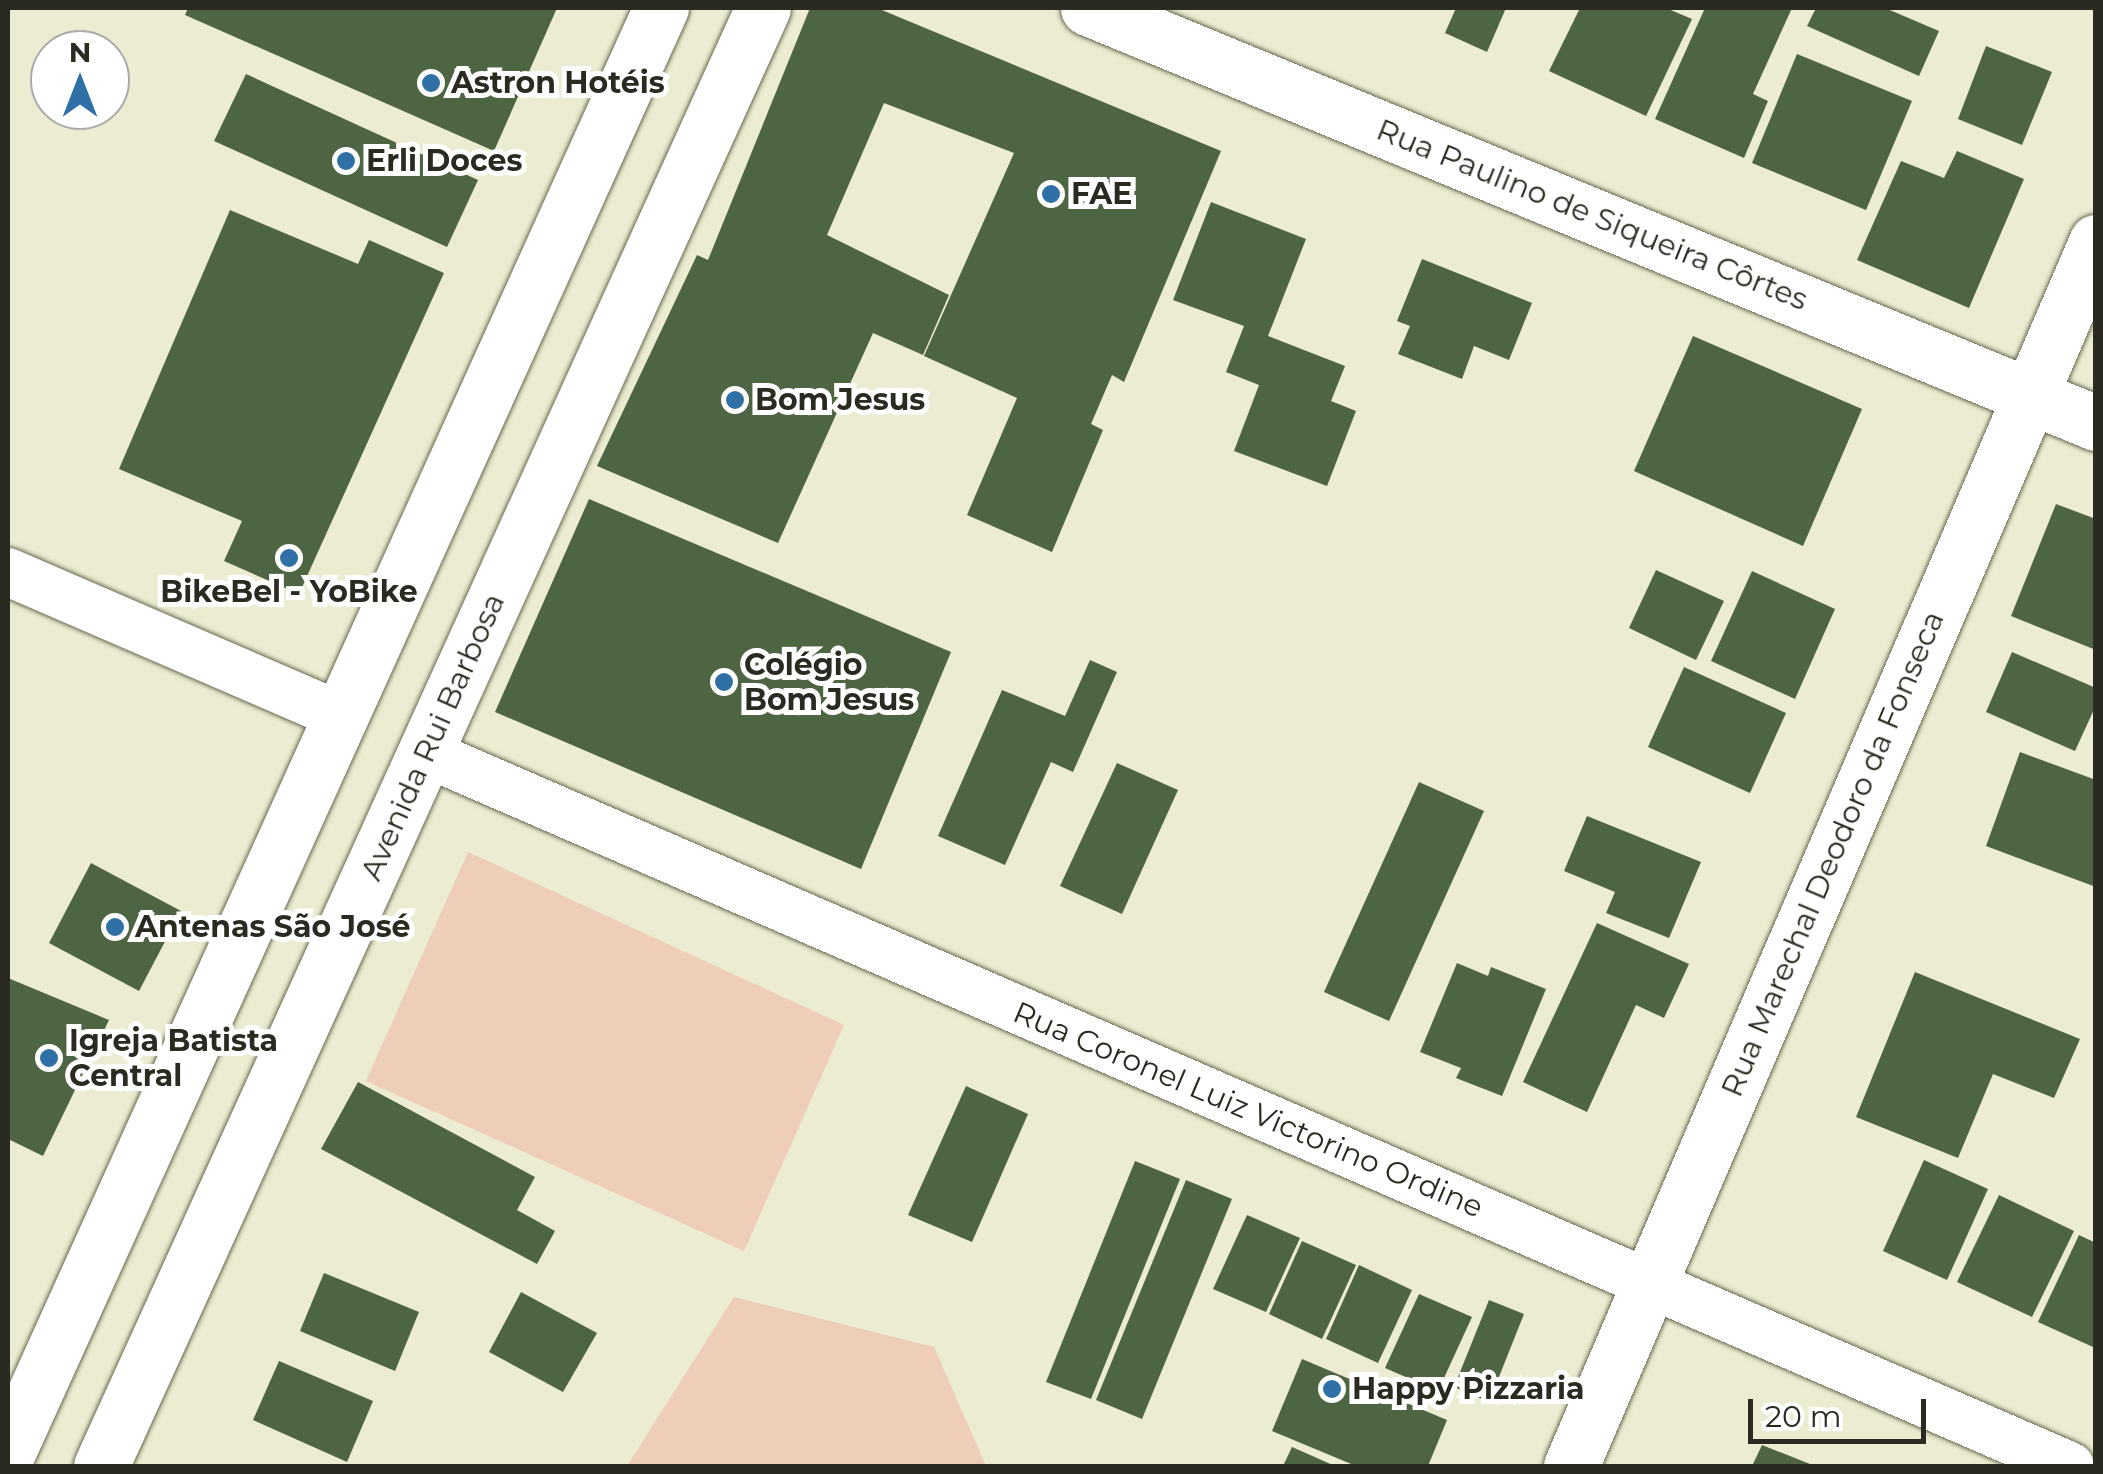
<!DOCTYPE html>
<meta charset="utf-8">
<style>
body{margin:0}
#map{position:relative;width:2103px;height:1474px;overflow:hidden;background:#ececd2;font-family:Montserrat,sans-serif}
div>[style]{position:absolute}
.green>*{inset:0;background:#eecdb9}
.building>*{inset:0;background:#4e6543}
.roads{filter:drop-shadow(0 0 2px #676750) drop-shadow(0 0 2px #676750)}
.minor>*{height:48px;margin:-24px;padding:0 24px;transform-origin:24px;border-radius:24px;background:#fff}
.tertiary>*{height:55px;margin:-27.5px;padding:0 27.5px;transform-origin:27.5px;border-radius:27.5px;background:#fff}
.primary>*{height:55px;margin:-27.5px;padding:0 27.5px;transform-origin:27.5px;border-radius:27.5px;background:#fff}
.dots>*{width:28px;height:28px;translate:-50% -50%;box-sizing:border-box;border:5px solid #fff;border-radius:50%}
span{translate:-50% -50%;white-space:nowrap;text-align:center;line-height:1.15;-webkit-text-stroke:10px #fff;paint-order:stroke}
.poi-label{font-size:30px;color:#2a2a20;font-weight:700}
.left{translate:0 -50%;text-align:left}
.street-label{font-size:30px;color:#2a2a20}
.frame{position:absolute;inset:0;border:10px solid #2a2a20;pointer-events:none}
.north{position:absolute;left:30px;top:30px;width:100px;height:100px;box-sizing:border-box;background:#fff;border:2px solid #aaaaa6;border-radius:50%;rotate:0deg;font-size:28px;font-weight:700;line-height:40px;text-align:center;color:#2a2a20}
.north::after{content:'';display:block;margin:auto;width:35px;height:45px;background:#2f70a7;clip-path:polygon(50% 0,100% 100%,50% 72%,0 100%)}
.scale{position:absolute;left:1748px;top:1399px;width:178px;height:45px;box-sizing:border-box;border:5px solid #2a2a20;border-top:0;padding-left:12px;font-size:30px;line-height:35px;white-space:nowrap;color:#2a2a20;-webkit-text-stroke:8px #fff;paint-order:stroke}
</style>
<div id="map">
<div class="green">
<i style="clip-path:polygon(468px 852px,844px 1025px,744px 1251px,366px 1081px)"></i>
<i style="clip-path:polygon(734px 1297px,934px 1347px,986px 1466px,627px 1466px)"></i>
</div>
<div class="building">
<i style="clip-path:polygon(188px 8px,557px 8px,494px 151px,185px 15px)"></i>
<i style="clip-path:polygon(810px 8px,877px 8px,1221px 151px,1124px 382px,1112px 375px,1091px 424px,1103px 430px,1052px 552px,967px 515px,1017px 398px,924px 356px,1014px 153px,884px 103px,827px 235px,949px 295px,923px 355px,873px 333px,778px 543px,597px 466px,697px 255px,708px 260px)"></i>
<i style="clip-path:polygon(1456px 8px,1506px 8px,1487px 52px,1445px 33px)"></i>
<i style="clip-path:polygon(1580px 8px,1666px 8px,1692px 19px,1646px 116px,1549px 71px)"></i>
<i style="clip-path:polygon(1705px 8px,1792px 8px,1753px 94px,1768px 101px,1744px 158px,1655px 119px)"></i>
<i style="clip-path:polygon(1816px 8px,1885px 8px,1939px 31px,1919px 76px,1807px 26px)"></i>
<i style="clip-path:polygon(1986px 46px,2052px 72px,2022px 145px,1958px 119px)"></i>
<i style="clip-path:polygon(1797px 54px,1912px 101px,1866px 210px,1752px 163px)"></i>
<i style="clip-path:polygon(246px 74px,478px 180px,447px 247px,214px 141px)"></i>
<i style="clip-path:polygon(1957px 151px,2024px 179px,1969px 308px,1857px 260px,1901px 161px,1944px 178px)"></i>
<i style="clip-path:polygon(1211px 202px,1306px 239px,1268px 336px,1345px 366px,1331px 401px,1356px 411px,1327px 486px,1234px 451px,1259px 385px,1226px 372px,1244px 326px,1173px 300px)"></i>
<i style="clip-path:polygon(230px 210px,358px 264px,369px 240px,444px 273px,299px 594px,224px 561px,242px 521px,119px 469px)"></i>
<i style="clip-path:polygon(1422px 259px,1532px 303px,1509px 360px,1474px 346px,1462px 379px,1398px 354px,1410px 326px,1397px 321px)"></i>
<i style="clip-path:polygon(1693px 336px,1862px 409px,1803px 546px,1634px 471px)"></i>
<i style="clip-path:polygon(589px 499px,951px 652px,861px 869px,495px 712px)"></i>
<i style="clip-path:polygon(2056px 504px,2096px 519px,2096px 650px,2011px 616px)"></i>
<i style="clip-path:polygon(1656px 570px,1724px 601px,1696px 660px,1629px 628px)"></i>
<i style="clip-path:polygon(1752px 571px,1835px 609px,1795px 699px,1711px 661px)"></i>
<i style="clip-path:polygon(2012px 652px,2096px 688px,2096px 705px,2075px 751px,1986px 712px)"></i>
<i style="clip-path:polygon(1090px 660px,1117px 672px,1073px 772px,1051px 762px,1005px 865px,938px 836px,1002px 690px,1065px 716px)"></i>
<i style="clip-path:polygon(1684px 667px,1786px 713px,1750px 793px,1648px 747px)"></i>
<i style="clip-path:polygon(2020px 752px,2096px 780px,2096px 887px,1986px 846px)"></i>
<i style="clip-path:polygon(1117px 763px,1178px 790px,1122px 914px,1060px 886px)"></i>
<i style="clip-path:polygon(1419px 782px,1484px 811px,1389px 1021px,1324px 992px)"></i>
<i style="clip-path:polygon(1587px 816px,1701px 862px,1669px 938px,1606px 913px,1615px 892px,1564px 871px)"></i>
<i style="clip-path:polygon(91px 863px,181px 911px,139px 991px,49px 943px)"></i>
<i style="clip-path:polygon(1597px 923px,1689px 964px,1664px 1018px,1636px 1005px,1587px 1112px,1523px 1082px)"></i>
<i style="clip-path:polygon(1457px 963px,1488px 976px,1491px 967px,1546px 989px,1502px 1096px,1456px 1078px,1461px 1068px,1420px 1052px)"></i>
<i style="clip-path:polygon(1915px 972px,2080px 1039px,2054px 1098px,1993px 1074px,1958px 1158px,1856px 1117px)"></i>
<i style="clip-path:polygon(8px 978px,109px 1020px,43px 1156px,8px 1139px)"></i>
<i style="clip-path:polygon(358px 1082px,535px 1177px,517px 1210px,555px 1231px,537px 1264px,321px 1149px)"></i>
<i style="clip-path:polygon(966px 1086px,1028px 1114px,972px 1242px,908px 1215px)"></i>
<i style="clip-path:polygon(1924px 1160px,1988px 1189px,1947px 1280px,1883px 1251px)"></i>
<i style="clip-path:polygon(1135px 1161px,1180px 1179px,1091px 1399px,1046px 1382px)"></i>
<i style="clip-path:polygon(1186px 1180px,1232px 1199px,1142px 1419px,1096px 1400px)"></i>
<i style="clip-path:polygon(1999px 1195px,2074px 1231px,2032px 1317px,1957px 1282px)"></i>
<i style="clip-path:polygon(1247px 1215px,1300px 1238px,1266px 1312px,1213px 1289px)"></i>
<i style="clip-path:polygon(2079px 1235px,2096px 1243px,2093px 1347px,2038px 1322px)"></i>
<i style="clip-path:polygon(1302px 1241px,1356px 1265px,1322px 1339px,1269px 1314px)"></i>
<i style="clip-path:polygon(1359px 1265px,1412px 1290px,1378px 1363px,1326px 1339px)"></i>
<i style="clip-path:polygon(324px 1273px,419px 1312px,395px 1371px,300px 1331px)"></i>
<i style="clip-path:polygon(521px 1292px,597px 1333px,563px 1392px,489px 1352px)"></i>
<i style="clip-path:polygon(1419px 1294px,1472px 1317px,1438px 1391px,1385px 1368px)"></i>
<i style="clip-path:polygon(1489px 1300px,1524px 1314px,1489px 1402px,1454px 1387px)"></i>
<i style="clip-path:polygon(1302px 1359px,1447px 1420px,1428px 1466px,1356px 1466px,1272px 1431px)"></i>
<i style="clip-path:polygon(279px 1361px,373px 1401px,347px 1462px,253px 1420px)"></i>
<i style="clip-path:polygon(1762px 1445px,1815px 1466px,1752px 1466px)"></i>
<i style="clip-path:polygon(1292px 1447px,1335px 1466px,1283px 1466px)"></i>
</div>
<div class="roads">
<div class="minor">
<i style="left:8px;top:572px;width:362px;rotate:23.4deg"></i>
<i style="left:426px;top:753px;width:1792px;rotate:23.45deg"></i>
</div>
<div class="tertiary">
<i style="left:1088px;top:8px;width:1090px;rotate:22.38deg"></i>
<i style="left:1571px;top:1466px;width:1332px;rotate:-66.78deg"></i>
</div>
<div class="primary">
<i style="left:8px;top:1452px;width:1585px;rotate:-65.67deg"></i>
<i style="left:101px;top:1466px;width:1601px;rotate:-65.58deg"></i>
</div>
</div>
<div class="dots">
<i style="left:431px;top:83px;background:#2f70a7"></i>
<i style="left:346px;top:161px;background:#2f70a7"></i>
<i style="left:1051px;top:194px;background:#2f70a7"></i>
<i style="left:735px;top:400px;background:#2f70a7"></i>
<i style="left:289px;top:558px;background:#2f70a7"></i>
<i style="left:724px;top:682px;background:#2f70a7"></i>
<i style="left:115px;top:927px;background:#2f70a7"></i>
<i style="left:49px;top:1058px;background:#2f70a7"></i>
<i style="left:1332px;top:1389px;background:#2f70a7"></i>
</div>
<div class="poi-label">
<span class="left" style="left:451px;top:83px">Astron Hotéis</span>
<span class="left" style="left:366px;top:161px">Erli Doces</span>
<span class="left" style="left:1071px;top:194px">FAE</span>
<span class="left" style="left:755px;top:400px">Bom Jesus</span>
<span style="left:289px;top:592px">BikeBel - YoBike</span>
<span class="left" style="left:744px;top:682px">Colégio<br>Bom Jesus</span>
<span class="left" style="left:135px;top:927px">Antenas São José</span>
<span class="left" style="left:69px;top:1058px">Igreja Batista<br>Central</span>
<span class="left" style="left:1352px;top:1389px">Happy Pizzaria</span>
</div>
<div class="street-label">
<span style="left:1592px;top:215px;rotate:22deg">Rua Paulino de Siqueira Côrtes</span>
<span style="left:433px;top:737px;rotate:-66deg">Avenida Rui Barbosa</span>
<span style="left:1833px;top:854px;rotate:-67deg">Rua Marechal Deodoro da Fonseca</span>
<span style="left:1248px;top:1110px;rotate:23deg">Rua Coronel Luiz Victorino Ordine</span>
</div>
<div class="frame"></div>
<div class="north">N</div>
<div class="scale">20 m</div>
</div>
